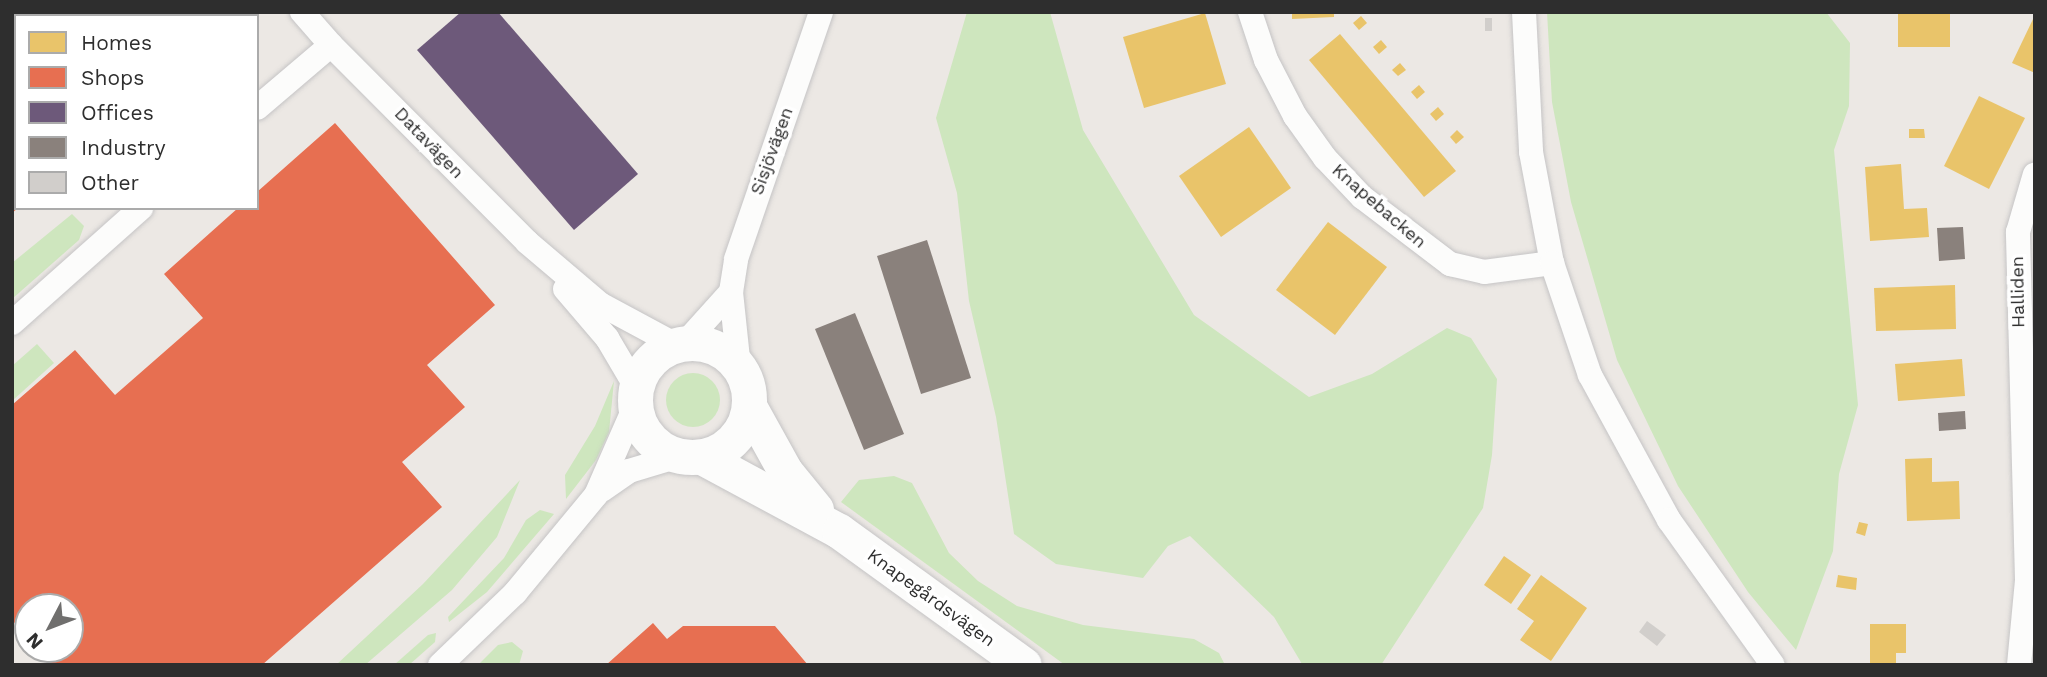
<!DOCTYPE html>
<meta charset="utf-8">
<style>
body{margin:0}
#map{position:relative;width:2047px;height:677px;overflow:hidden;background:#ece8e4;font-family:"Work Sans",sans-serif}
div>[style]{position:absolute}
.green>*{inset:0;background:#cee6be}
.round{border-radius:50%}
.homes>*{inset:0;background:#e9c46a}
.shops>*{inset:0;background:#e76f51}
.offices>*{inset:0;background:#6d597a}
.industry>*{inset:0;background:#8a817c}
.building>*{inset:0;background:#d1cecb}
.roads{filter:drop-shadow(0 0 2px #c5c4c5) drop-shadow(0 0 2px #c5c4c5)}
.street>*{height:24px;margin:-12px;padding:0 12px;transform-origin:12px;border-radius:12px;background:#fcfcfb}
.secondary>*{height:35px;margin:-17.5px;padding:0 17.5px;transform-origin:17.5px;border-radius:17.5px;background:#fcfcfb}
.secondary>.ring{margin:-17.5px;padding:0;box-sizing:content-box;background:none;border:35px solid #fcfcfb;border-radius:50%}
span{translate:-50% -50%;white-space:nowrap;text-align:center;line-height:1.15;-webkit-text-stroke:7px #fff;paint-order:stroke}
.street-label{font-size:18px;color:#2e2e2e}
.frame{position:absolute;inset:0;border:14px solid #2e2e2e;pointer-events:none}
.legend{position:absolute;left:14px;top:14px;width:245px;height:196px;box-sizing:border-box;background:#fff;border:2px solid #ababab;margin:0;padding:9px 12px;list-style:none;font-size:21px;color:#2e2e2e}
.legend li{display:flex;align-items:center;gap:14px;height:35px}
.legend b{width:35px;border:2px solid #ababab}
.north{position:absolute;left:14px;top:593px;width:70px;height:70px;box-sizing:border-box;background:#fff;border:2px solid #ababab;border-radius:50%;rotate:228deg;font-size:19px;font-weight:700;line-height:28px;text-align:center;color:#2e2e2e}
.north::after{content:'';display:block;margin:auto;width:24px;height:32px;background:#706f6e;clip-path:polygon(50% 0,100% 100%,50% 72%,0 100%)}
</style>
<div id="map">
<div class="green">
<i style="clip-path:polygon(967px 12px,1050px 12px,1083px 130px,1194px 315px,1309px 397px,1372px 374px,1447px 328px,1471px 338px,1497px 379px,1492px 455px,1483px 508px,1381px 665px,1302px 664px,1274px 617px,1190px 536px,1168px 546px,1143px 578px,1056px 564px,1014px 534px,996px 417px,969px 301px,957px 193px,936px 118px)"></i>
<i style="clip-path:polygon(1547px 12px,1826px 12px,1850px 43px,1849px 106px,1834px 150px,1858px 405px,1839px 474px,1833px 551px,1796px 650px,1748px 592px,1678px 486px,1617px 360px,1571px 202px,1552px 102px)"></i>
<i style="clip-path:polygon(72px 214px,84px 226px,79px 240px,12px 299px,12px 263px)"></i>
<i style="clip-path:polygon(37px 344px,54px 363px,12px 401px,12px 366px)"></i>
<i class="round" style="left:666px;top:373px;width:54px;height:54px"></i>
<i style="clip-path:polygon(614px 381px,609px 432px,596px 460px,566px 499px,565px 475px,595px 426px)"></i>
<i style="clip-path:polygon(894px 476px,912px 483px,949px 553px,978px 581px,1017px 606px,1083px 625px,1194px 639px,1219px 653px,1225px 665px,1065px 665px,841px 502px,859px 480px)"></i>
<i style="clip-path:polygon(520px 480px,497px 537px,452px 590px,365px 665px,336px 665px,423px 584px)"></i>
<i style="clip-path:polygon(540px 510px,554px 514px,487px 592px,449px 622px,448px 617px,504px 558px,526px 520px)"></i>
<i style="clip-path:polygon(436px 633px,435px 642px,409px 665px,394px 665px,428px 635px)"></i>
<i style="clip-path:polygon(512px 642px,523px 651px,519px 665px,478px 665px,498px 645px)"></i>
</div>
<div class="homes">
<i style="clip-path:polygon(1292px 12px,1334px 12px,1334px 17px,1292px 19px)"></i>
<i style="clip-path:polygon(1898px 12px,1950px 12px,1950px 47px,1898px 47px)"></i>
<i style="clip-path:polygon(1205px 13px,1226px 84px,1144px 108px,1123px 37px)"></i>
<i style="clip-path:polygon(2035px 15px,2035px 73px,2012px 63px)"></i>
<i style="clip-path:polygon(1361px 16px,1367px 23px,1359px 30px,1353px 23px)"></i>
<i style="clip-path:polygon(1340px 34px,1456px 171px,1424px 197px,1309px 60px)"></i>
<i style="clip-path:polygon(1381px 40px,1387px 47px,1379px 54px,1373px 47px)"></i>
<i style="clip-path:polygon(1400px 63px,1406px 70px,1398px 76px,1392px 70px)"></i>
<i style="clip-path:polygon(1419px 85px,1425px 92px,1417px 99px,1411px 92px)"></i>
<i style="clip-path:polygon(1979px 96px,2025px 118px,1989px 189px,1944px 166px)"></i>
<i style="clip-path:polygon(1438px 107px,1444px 114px,1436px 121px,1430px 114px)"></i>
<i style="clip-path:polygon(1249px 127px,1291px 188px,1221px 237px,1179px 176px)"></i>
<i style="clip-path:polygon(1909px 129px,1924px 129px,1925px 138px,1909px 138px)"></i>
<i style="clip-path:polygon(1457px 130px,1464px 137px,1456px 144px,1450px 137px)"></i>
<i style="clip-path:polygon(1901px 164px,1904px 209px,1927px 208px,1929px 237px,1870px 241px,1865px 167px)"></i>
<i style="clip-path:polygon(1328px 222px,1387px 267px,1335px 335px,1276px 290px)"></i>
<i style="clip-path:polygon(1955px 285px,1956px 329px,1876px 331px,1874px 288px)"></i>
<i style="clip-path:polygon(1962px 359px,1965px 396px,1898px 401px,1895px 364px)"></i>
<i style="clip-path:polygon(1932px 458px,1932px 482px,1959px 481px,1960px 519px,1907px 521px,1905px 459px)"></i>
<i style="clip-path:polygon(1859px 522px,1868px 524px,1865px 536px,1856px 533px)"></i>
<i style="clip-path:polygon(1504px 556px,1531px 575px,1511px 604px,1484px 585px)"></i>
<i style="clip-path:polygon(1541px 575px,1587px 608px,1551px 661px,1520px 640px,1534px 621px,1517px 609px)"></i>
<i style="clip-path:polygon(1838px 575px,1857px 578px,1856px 590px,1836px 587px)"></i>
<i style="clip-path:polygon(1870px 624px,1906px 624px,1906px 653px,1896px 653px,1896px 665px,1870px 665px)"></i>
</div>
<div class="shops">
<i style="clip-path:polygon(335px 123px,495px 305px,427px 365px,465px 407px,402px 462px,442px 507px,262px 665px,51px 665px,37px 649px,70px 649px,70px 607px,28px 607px,28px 638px,12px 620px,12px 405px,75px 350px,115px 395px,203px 318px,164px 274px,238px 208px,257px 208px,257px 192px)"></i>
<i style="clip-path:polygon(12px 132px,18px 208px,12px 213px)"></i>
<i style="clip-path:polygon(653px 623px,667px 639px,683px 626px,775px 626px,808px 665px,606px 665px)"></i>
</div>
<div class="offices">
<i style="clip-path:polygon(22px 12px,183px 12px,187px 16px,25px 16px)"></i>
<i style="clip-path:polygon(461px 12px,498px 12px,638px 174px,574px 230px,417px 50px)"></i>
</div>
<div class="industry">
<i style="clip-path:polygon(1963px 227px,1965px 259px,1939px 261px,1937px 228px)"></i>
<i style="clip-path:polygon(927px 240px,971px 378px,921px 394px,877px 256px)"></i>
<i style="clip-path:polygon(855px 313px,904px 434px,864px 450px,815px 329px)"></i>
<i style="clip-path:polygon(1965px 411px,1966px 429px,1939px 431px,1938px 413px)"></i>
</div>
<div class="building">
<i style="clip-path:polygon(1485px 18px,1492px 18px,1492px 31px,1485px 31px)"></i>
<i style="clip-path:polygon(1647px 621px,1666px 635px,1657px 646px,1639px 632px)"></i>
</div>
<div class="roads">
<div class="street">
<i style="left:1250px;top:12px;width:51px;rotate:71.6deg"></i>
<i style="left:1266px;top:60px;width:63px;rotate:62.6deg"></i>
<i style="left:1295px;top:116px;width:52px;rotate:54.5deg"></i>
<i style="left:1325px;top:158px;width:54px;rotate:46.5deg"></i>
<i style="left:1362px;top:197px;width:111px;rotate:37.3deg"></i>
<i style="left:1450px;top:264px;width:35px;rotate:13deg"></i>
<i style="left:1484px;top:272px;width:69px;rotate:-7.5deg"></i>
<i style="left:1524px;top:12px;width:140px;rotate:87.1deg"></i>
<i style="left:1531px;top:152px;width:113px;rotate:79.3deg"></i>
<i style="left:1552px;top:263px;width:118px;rotate:71.3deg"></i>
<i style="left:1590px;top:375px;width:165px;rotate:61.4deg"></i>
<i style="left:1669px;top:520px;width:178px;rotate:54.4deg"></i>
<i style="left:331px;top:45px;width:278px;rotate:45.1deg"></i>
<i style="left:527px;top:242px;width:96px;rotate:40.3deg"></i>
<i style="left:600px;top:304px;width:86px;rotate:28.3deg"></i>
<i style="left:257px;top:108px;width:97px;rotate:-40.4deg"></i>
<i style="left:331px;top:45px;width:44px;rotate:-131.3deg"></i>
<i style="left:565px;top:289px;width:65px;rotate:49.4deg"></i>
<i style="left:607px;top:338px;width:57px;rotate:59.4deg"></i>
<i style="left:12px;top:323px;width:173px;rotate:-41.7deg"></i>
<i style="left:685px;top:343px;width:69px;rotate:-48deg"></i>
<i style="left:739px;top:368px;width:76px;rotate:-96deg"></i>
<i style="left:731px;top:292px;width:33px;rotate:-81deg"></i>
<i style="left:736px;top:259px;width:261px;rotate:-71deg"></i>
<i style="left:602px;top:490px;width:33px;rotate:-35deg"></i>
<i style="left:629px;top:471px;width:52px;rotate:-16.7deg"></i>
<i style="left:440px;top:665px;width:104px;rotate:-43.8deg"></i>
<i style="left:515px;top:593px;width:127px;rotate:-50.4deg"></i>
<i style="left:596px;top:495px;width:97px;rotate:-66.3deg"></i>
<i style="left:2019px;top:665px;width:85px;rotate:-84.6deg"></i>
<i style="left:2027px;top:580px;width:348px;rotate:-91.5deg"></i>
<i style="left:2018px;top:232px;width:60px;rotate:-73.7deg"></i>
</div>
<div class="secondary">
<i class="ring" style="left:635px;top:343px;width:79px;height:79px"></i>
<i style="left:749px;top:406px;width:74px;rotate:61deg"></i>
<i style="left:785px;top:471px;width:49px;rotate:50.8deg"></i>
<i style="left:702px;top:457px;width:156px;rotate:28.4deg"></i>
<i style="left:839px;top:531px;width:228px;rotate:35.9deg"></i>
</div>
</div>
<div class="street-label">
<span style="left:429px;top:143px;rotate:46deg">Datavägen</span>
<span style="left:772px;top:151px;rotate:-70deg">Sisjövägen</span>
<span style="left:1379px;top:206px;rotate:41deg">Knapebacken</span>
<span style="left:2018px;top:292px;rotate:-91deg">Halliden</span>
<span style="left:931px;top:598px;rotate:36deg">Knapegårdsvägen</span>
</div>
<div class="frame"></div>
<ul class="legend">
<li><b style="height:19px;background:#e9c46a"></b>Homes</li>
<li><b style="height:19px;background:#e76f51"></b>Shops</li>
<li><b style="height:19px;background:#6d597a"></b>Offices</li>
<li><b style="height:19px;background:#8a817c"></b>Industry</li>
<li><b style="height:19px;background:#d1cecb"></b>Other</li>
</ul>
<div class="north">N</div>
</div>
